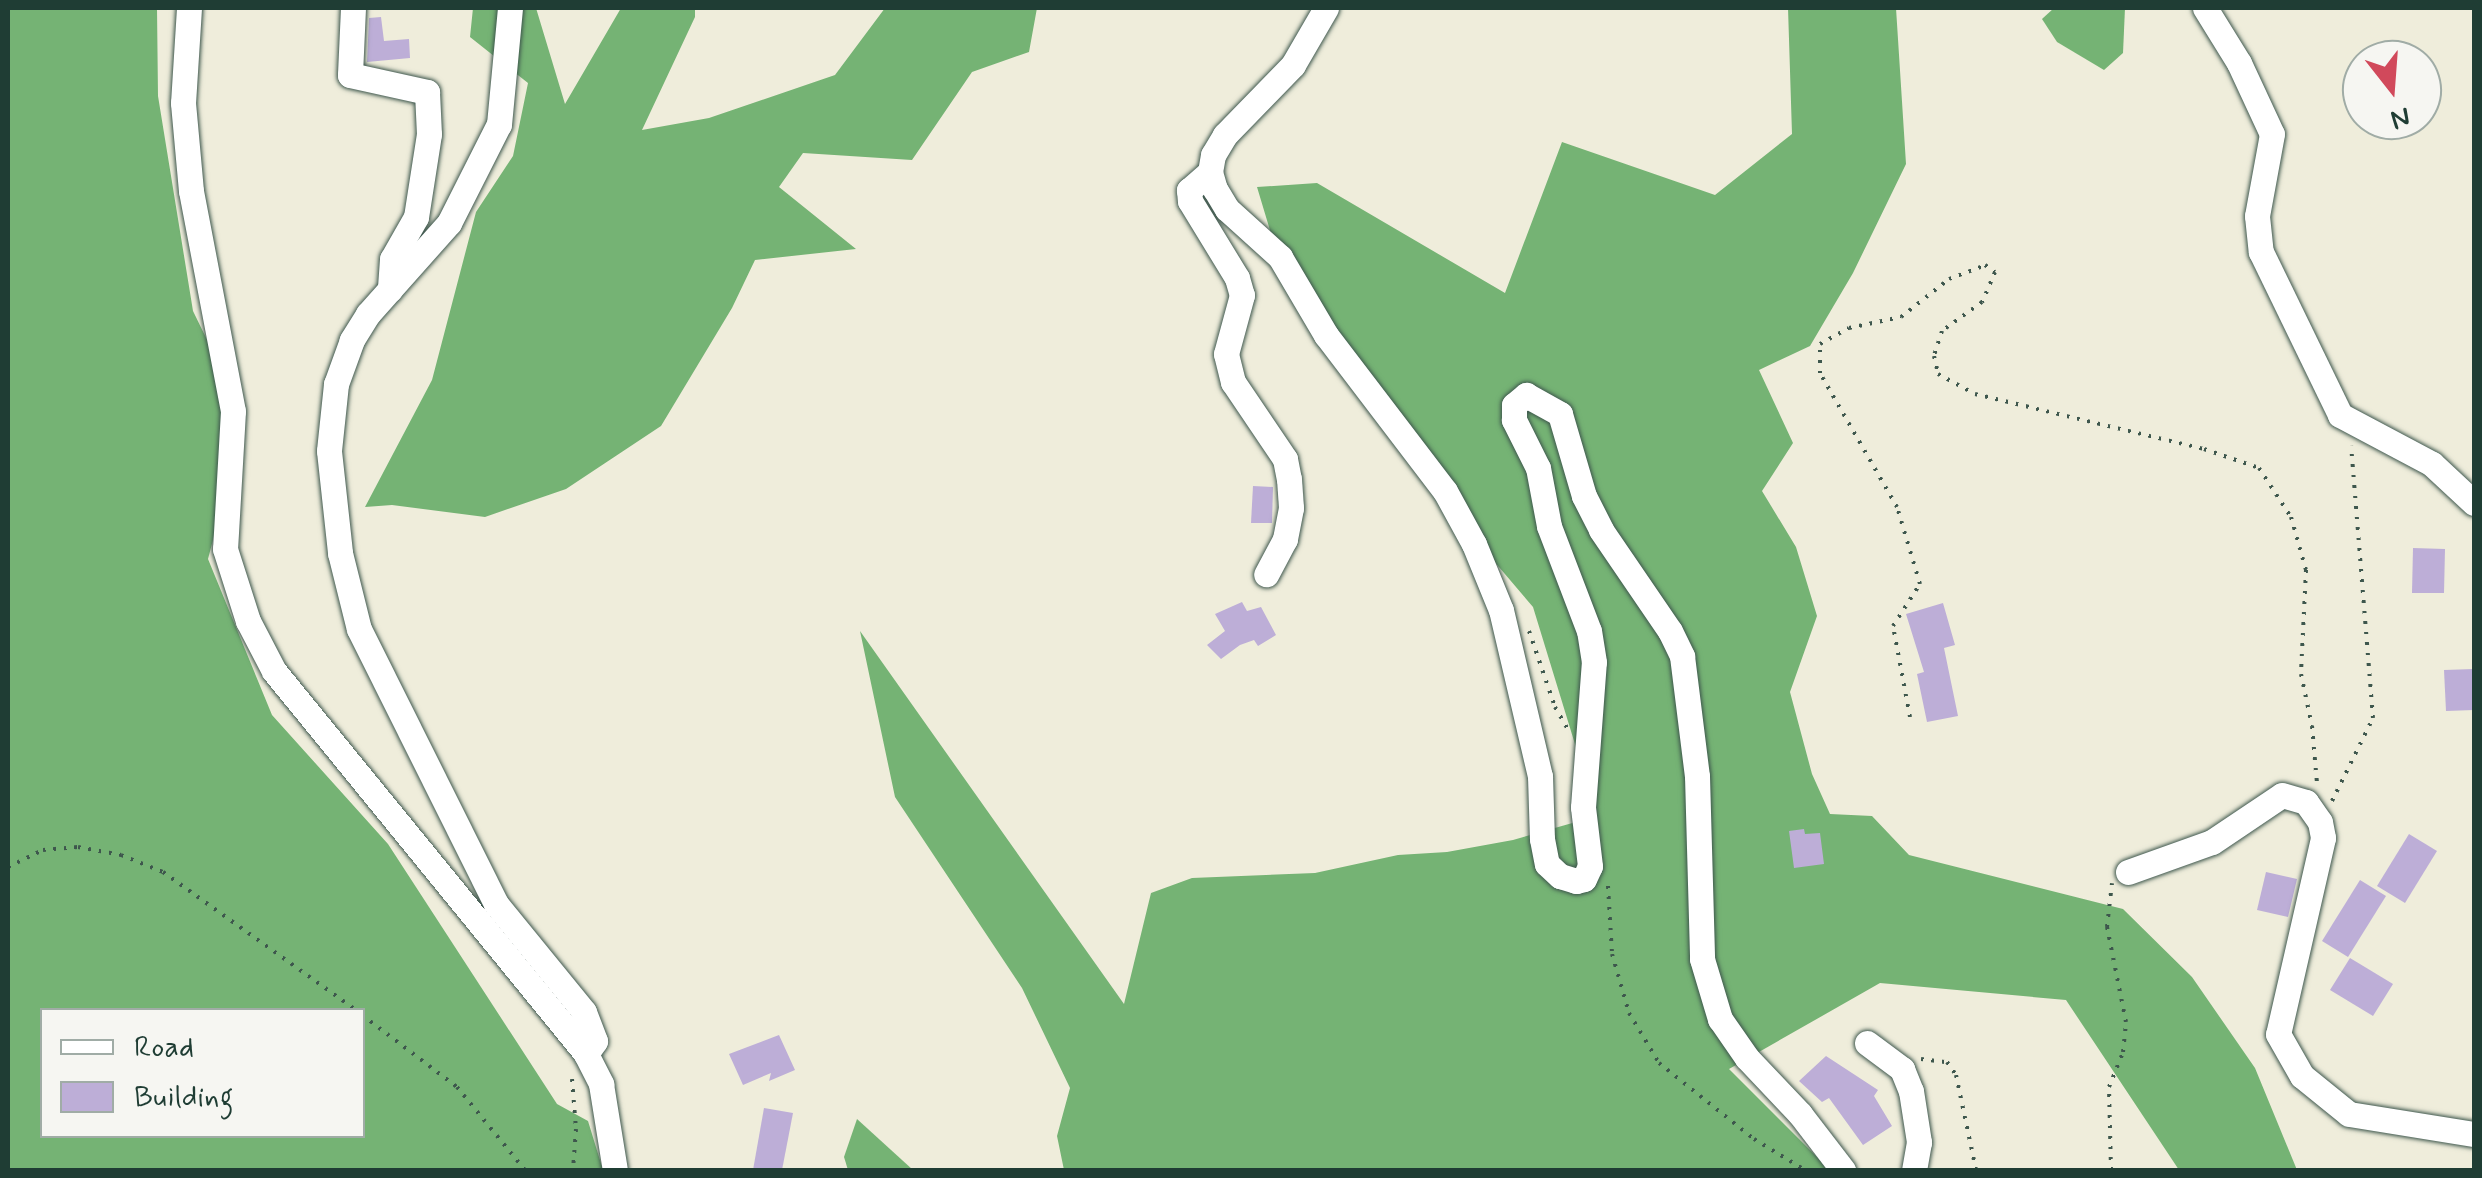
<!DOCTYPE html>
<style>
body{margin:0}
#map{position:relative;width:2482px;height:1178px;overflow:hidden;background:#efeddb;font-family:Mynerve,sans-serif}
div>[style]{position:absolute}
.forest>*{inset:0;background:#75b374}
.building>*{inset:0;background:#bdaed7}
.path>*{height:4px;margin-top:-2px;transform-origin:0;background:repeating-linear-gradient(90deg,#3e574d 0 2.5px,transparent 0 10.5px)}
.roads{filter:drop-shadow(0 0 2px #3e574d) drop-shadow(0 0 2px #3e574d)}
.minor>*{height:25px;margin:-12.5px;padding:0 12.5px;transform-origin:12.5px;border-radius:12.5px;background:#fff}
span{translate:-50% -50%;white-space:nowrap;text-align:center;line-height:1.15;-webkit-text-stroke:8px #f6f6f2;paint-order:stroke}
.frame{position:absolute;inset:0;border:10px solid #1f3d34;pointer-events:none}
.legend{position:absolute;left:40px;top:1008px;width:325px;height:130px;box-sizing:border-box;background:#f6f6f2;border:2px solid #a0aca6;margin:0;padding:12px 18px;list-style:none;font-size:30px;color:#1f3d34}
.legend li{display:flex;align-items:center;gap:20px;height:50px}
.legend b{width:50px;border:2px solid #a0aca6}
.north{position:absolute;left:2342px;top:40px;width:100px;height:100px;box-sizing:border-box;background:#f6f6f2;border:2px solid #a0aca6;border-radius:50%;rotate:163deg;font-size:28px;font-weight:700;line-height:40px;text-align:center;color:#1f3d34}
.north::after{content:'';display:block;margin:auto;width:35px;height:45px;background:#d1495b;clip-path:polygon(50% 0,100% 100%,50% 72%,0 100%)}
</style>
<div id="map">
<div class="forest">
<i style="clip-path:polygon(evenodd,8px 8px,157px 8px,158px 96px,193px 311px,245px 418px,208px 559px,272px 715px,388px 844px,557px 1104px,588px 1121px,603px 1170px,8px 1170px,8px 8px,42px 1010px,362px 1010px,362px 1136px,42px 1136px,42px 1010px)"></i>
<i style="clip-path:polygon(473px 8px,536px 8px,565px 104px,621px 8px,695px 8px,695px 17px,642px 130px,709px 118px,835px 75px,885px 8px,1037px 8px,1029px 52px,972px 72px,912px 160px,803px 153px,779px 187px,856px 249px,755px 260px,732px 308px,661px 426px,566px 489px,485px 517px,392px 505px,365px 507px,432px 380px,476px 212px,513px 156px,528px 83px,470px 37px)"></i>
<i style="clip-path:polygon(1788px 8px,1896px 8px,1906px 164px,1853px 273px,1810px 346px,1759px 370px,1793px 443px,1762px 491px,1796px 547px,1817px 616px,1790px 692px,1812px 774px,1830px 814px,1872px 816px,1909px 855px,2123px 909px,2192px 977px,2255px 1068px,2297px 1170px,2179px 1170px,2066px 1000px,1880px 983px,1729px 1069px,1830px 1170px,1064px 1170px,1057px 1136px,1070px 1088px,1022px 988px,895px 797px,860px 631px,1124px 1004px,1151px 893px,1192px 878px,1315px 873px,1398px 855px,1447px 852px,1513px 840px,1597px 816px,1533px 607px,1464px 526px,1272px 237px,1257px 187px,1317px 183px,1505px 293px,1562px 142px,1715px 195px,1792px 134px)"></i>
<i style="clip-path:polygon(2054px 8px,2125px 8px,2123px 53px,2104px 70px,2057px 42px,2042px 19px)"></i>
<i style="clip-path:polygon(857px 1119px,913px 1170px,848px 1170px,844px 1157px)"></i>
</div>
<div class="building">
<i style="clip-path:polygon(381px 17px,384px 41px,409px 39px,410px 58px,367px 62px,369px 18px)"></i>
<i style="clip-path:polygon(1253px 486px,1273px 487px,1272px 523px,1251px 523px)"></i>
<i style="clip-path:polygon(2413px 548px,2445px 549px,2444px 593px,2412px 593px)"></i>
<i style="clip-path:polygon(1242px 602px,1247px 611px,1261px 607px,1276px 635px,1258px 646px,1254px 640px,1240px 645px,1221px 659px,1207px 645px,1225px 631px,1215px 614px)"></i>
<i style="clip-path:polygon(1943px 603px,1955px 645px,1944px 648px,1958px 716px,1927px 722px,1917px 674px,1924px 672px,1906px 614px)"></i>
<i style="clip-path:polygon(2474px 669px,2474px 710px,2446px 711px,2444px 670px)"></i>
<i style="clip-path:polygon(1804px 829px,1805px 834px,1820px 833px,1824px 864px,1794px 868px,1789px 831px)"></i>
<i style="clip-path:polygon(2409px 834px,2437px 851px,2405px 903px,2377px 886px)"></i>
<i style="clip-path:polygon(2266px 872px,2297px 879px,2288px 917px,2257px 910px)"></i>
<i style="clip-path:polygon(2360px 880px,2386px 896px,2348px 957px,2322px 941px)"></i>
<i style="clip-path:polygon(2350px 958px,2393px 984px,2373px 1016px,2330px 990px)"></i>
<i style="clip-path:polygon(779px 1035px,795px 1070px,769px 1081px,771px 1073px,743px 1085px,729px 1054px)"></i>
<i style="clip-path:polygon(1826px 1056px,1878px 1090px,1874px 1096px,1892px 1126px,1863px 1145px,1829px 1098px,1822px 1102px,1799px 1081px)"></i>
<i style="clip-path:polygon(764px 1108px,793px 1113px,782px 1170px,753px 1170px)"></i>
</div>
<div class="path">
<i style="left:1529px;top:631px;width:80px;rotate:71.1deg"></i>
<i style="left:1555px;top:707px;width:24px;rotate:60deg"></i>
<i style="left:1910px;top:717px;width:93px;rotate:-100.6deg"></i>
<i style="left:1893px;top:626px;width:50px;rotate:-57.3deg"></i>
<i style="left:1920px;top:584px;width:80px;rotate:-106.6deg"></i>
<i style="left:1897px;top:507px;width:155px;rotate:-119.9deg"></i>
<i style="left:1820px;top:373px;width:29px;rotate:-90deg"></i>
<i style="left:1820px;top:344px;width:33px;rotate:-29deg"></i>
<i style="left:1849px;top:328px;width:53px;rotate:-11.9deg"></i>
<i style="left:1901px;top:317px;width:61px;rotate:-38.4deg"></i>
<i style="left:1949px;top:279px;width:39px;rotate:-21deg"></i>
<i style="left:1985px;top:265px;width:12px;rotate:35deg"></i>
<i style="left:1995px;top:272px;width:33px;rotate:113deg"></i>
<i style="left:1982px;top:302px;width:49px;rotate:144.1deg"></i>
<i style="left:1942px;top:331px;width:26px;rotate:108deg"></i>
<i style="left:1934px;top:356px;width:18px;rotate:77deg"></i>
<i style="left:1938px;top:374px;width:42px;rotate:28.4deg"></i>
<i style="left:1975px;top:394px;width:236px;rotate:13.5deg"></i>
<i style="left:2204px;top:449px;width:58px;rotate:19.1deg"></i>
<i style="left:2259px;top:468px;width:59px;rotate:56.9deg"></i>
<i style="left:2291px;top:517px;width:55px;rotate:74.2deg"></i>
<i style="left:2306px;top:570px;width:104px;rotate:92.8deg"></i>
<i style="left:2301px;top:674px;width:53px;rotate:78.1deg"></i>
<i style="left:2312px;top:726px;width:57px;rotate:85deg"></i>
<i style="left:2332px;top:801px;width:93px;rotate:-63.7deg"></i>
<i style="left:2373px;top:718px;width:273px;rotate:-94.6deg"></i>
<i style="left:8px;top:867px;width:39px;rotate:-26deg"></i>
<i style="left:43px;top:850px;width:35px;rotate:-5deg"></i>
<i style="left:78px;top:847px;width:44px;rotate:10.5deg"></i>
<i style="left:121px;top:855px;width:45px;rotate:22deg"></i>
<i style="left:163px;top:872px;width:237px;rotate:35.6deg"></i>
<i style="left:1608px;top:886px;width:68px;rotate:86.6deg"></i>
<i style="left:1612px;top:954px;width:61px;rotate:73.9deg"></i>
<i style="left:1629px;top:1013px;width:58px;rotate:59deg"></i>
<i style="left:1659px;top:1063px;width:122px;rotate:38.7deg"></i>
<i style="left:1754px;top:1139px;width:60px;rotate:31.3deg"></i>
<i style="left:362px;top:1015px;width:119px;rotate:37.2deg"></i>
<i style="left:457px;top:1087px;width:107px;rotate:50.7deg"></i>
<i style="left:1921px;top:1059px;width:26px;rotate:7deg"></i>
<i style="left:1947px;top:1062px;width:16px;rotate:55deg"></i>
<i style="left:1956px;top:1075px;width:97px;rotate:78.1deg"></i>
<i style="left:572px;top:1079px;width:50px;rotate:85.4deg"></i>
<i style="left:576px;top:1129px;width:41px;rotate:94.2deg"></i>
<i style="left:2111px;top:1170px;width:83px;rotate:-91.4deg"></i>
<i style="left:2109px;top:1087px;width:38px;rotate:-68deg"></i>
<i style="left:2123px;top:1052px;width:30px;rotate:-84deg"></i>
<i style="left:2126px;top:1022px;width:97px;rotate:-101.3deg"></i>
<i style="left:2107px;top:927px;width:44px;rotate:-83.5deg"></i>
</div>
<div class="roads">
<div class="minor">
<i style="left:189px;top:8px;width:95px;rotate:93.6deg"></i>
<i style="left:183px;top:103px;width:88px;rotate:84.8deg"></i>
<i style="left:191px;top:191px;width:224px;rotate:79.2deg"></i>
<i style="left:233px;top:411px;width:138px;rotate:93.3deg"></i>
<i style="left:225px;top:549px;width:76px;rotate:72.3deg"></i>
<i style="left:248px;top:621px;width:56px;rotate:62.5deg"></i>
<i style="left:274px;top:671px;width:494px;rotate:50.8deg"></i>
<i style="left:586px;top:1054px;width:34px;rotate:63deg"></i>
<i style="left:601px;top:1084px;width:87px;rotate:80.8deg"></i>
<i style="left:353px;top:8px;width:67px;rotate:92.6deg"></i>
<i style="left:350px;top:75px;width:79px;rotate:12.4deg"></i>
<i style="left:427px;top:92px;width:42px;rotate:87.3deg"></i>
<i style="left:429px;top:134px;width:84px;rotate:98.9deg"></i>
<i style="left:416px;top:217px;width:48px;rotate:119.7deg"></i>
<i style="left:392px;top:259px;width:31px;rotate:94deg"></i>
<i style="left:510px;top:8px;width:117px;rotate:95.4deg"></i>
<i style="left:499px;top:124px;width:111px;rotate:116.8deg"></i>
<i style="left:449px;top:223px;width:122px;rotate:131.7deg"></i>
<i style="left:368px;top:314px;width:31px;rotate:122deg"></i>
<i style="left:352px;top:340px;width:47px;rotate:110deg"></i>
<i style="left:336px;top:384px;width:67px;rotate:96deg"></i>
<i style="left:329px;top:451px;width:103px;rotate:83.8deg"></i>
<i style="left:340px;top:553px;width:78px;rotate:76deg"></i>
<i style="left:359px;top:629px;width:307px;rotate:63.5deg"></i>
<i style="left:496px;top:904px;width:139px;rotate:50.8deg"></i>
<i style="left:584px;top:1012px;width:31px;rotate:69deg"></i>
<i style="left:595px;top:1041px;width:16px;rotate:125deg"></i>
<i style="left:1326px;top:8px;width:66px;rotate:120.1deg"></i>
<i style="left:1293px;top:65px;width:98px;rotate:134.2deg"></i>
<i style="left:1225px;top:135px;width:23px;rotate:121deg"></i>
<i style="left:1213px;top:155px;width:17px;rotate:100deg"></i>
<i style="left:1210px;top:172px;width:18px;rotate:74deg"></i>
<i style="left:1215px;top:189px;width:23px;rotate:59deg"></i>
<i style="left:1227px;top:209px;width:72px;rotate:42.2deg"></i>
<i style="left:1280px;top:257px;width:91px;rotate:59.5deg"></i>
<i style="left:1326px;top:335px;width:196px;rotate:52.7deg"></i>
<i style="left:1445px;top:491px;width:60px;rotate:61.3deg"></i>
<i style="left:1474px;top:544px;width:71px;rotate:67.8deg"></i>
<i style="left:1501px;top:610px;width:171px;rotate:76.8deg"></i>
<i style="left:1540px;top:776px;width:63px;rotate:88.2deg"></i>
<i style="left:1542px;top:839px;width:25px;rotate:79deg"></i>
<i style="left:1547px;top:864px;width:18px;rotate:43deg"></i>
<i style="left:1560px;top:876px;width:17px;rotate:17deg"></i>
<i style="left:1576px;top:881px;width:8px;rotate:-14deg"></i>
<i style="left:1584px;top:879px;width:14px;rotate:-65deg"></i>
<i style="left:1590px;top:866px;width:59px;rotate:-96.8deg"></i>
<i style="left:1583px;top:807px;width:145px;rotate:-85.7deg"></i>
<i style="left:1594px;top:662px;width:31px;rotate:-99deg"></i>
<i style="left:1589px;top:631px;width:112px;rotate:-110.9deg"></i>
<i style="left:1549px;top:526px;width:59px;rotate:-100.7deg"></i>
<i style="left:1538px;top:468px;width:54px;rotate:-116.6deg"></i>
<i style="left:1514px;top:420px;width:15px;rotate:-90deg"></i>
<i style="left:1514px;top:405px;width:16px;rotate:-40deg"></i>
<i style="left:1526px;top:395px;width:39px;rotate:29deg"></i>
<i style="left:1560px;top:414px;width:85px;rotate:73.7deg"></i>
<i style="left:1584px;top:496px;width:38px;rotate:63deg"></i>
<i style="left:1601px;top:530px;width:122px;rotate:55.7deg"></i>
<i style="left:1670px;top:631px;width:28px;rotate:64deg"></i>
<i style="left:1682px;top:656px;width:121px;rotate:82.9deg"></i>
<i style="left:1697px;top:776px;width:183px;rotate:88.4deg"></i>
<i style="left:1702px;top:959px;width:63px;rotate:73.3deg"></i>
<i style="left:1720px;top:1019px;width:47px;rotate:55.3deg"></i>
<i style="left:1747px;top:1058px;width:77px;rotate:46.6deg"></i>
<i style="left:1800px;top:1114px;width:71px;rotate:52.5deg"></i>
<i style="left:2205px;top:8px;width:65px;rotate:58.3deg"></i>
<i style="left:2239px;top:63px;width:78px;rotate:65.1deg"></i>
<i style="left:2272px;top:134px;width:83px;rotate:100.4deg"></i>
<i style="left:2257px;top:216px;width:36px;rotate:84deg"></i>
<i style="left:2261px;top:252px;width:181px;rotate:64.1deg"></i>
<i style="left:2340px;top:415px;width:104px;rotate:28deg"></i>
<i style="left:2432px;top:464px;width:57px;rotate:42.9deg"></i>
<i style="left:1210px;top:172px;width:28px;rotate:139deg"></i>
<i style="left:1189px;top:190px;width:11px;rotate:85deg"></i>
<i style="left:1190px;top:201px;width:90px;rotate:58.6deg"></i>
<i style="left:1237px;top:278px;width:18px;rotate:74deg"></i>
<i style="left:1242px;top:295px;width:61px;rotate:105.2deg"></i>
<i style="left:1226px;top:354px;width:29px;rotate:76deg"></i>
<i style="left:1233px;top:382px;width:93px;rotate:56deg"></i>
<i style="left:1285px;top:459px;width:20px;rotate:79deg"></i>
<i style="left:1289px;top:479px;width:29px;rotate:86deg"></i>
<i style="left:1291px;top:508px;width:32px;rotate:101deg"></i>
<i style="left:1285px;top:539px;width:40px;rotate:118deg"></i>
<i style="left:2128px;top:872px;width:89px;rotate:-19.7deg"></i>
<i style="left:2212px;top:842px;width:84px;rotate:-33.9deg"></i>
<i style="left:2282px;top:795px;width:25px;rotate:16deg"></i>
<i style="left:2306px;top:802px;width:24px;rotate:55deg"></i>
<i style="left:2320px;top:822px;width:16px;rotate:79deg"></i>
<i style="left:2323px;top:838px;width:201px;rotate:102.9deg"></i>
<i style="left:2278px;top:1034px;width:48px;rotate:60.3deg"></i>
<i style="left:2302px;top:1076px;width:60px;rotate:39deg"></i>
<i style="left:2349px;top:1114px;width:127px;rotate:9.1deg"></i>
<i style="left:1867px;top:1043px;width:44px;rotate:36.6deg"></i>
<i style="left:1902px;top:1069px;width:24px;rotate:68deg"></i>
<i style="left:1911px;top:1091px;width:52px;rotate:81.1deg"></i>
<i style="left:1919px;top:1142px;width:28px;rotate:100deg"></i>
</div>
</div>
<div class="frame"></div>
<ul class="legend">
<li><b style="height:12px;background:#fff"></b>Road</li>
<li><b style="height:28px;background:#bdaed7"></b>Building</li>
</ul>
<div class="north">N</div>
</div>
